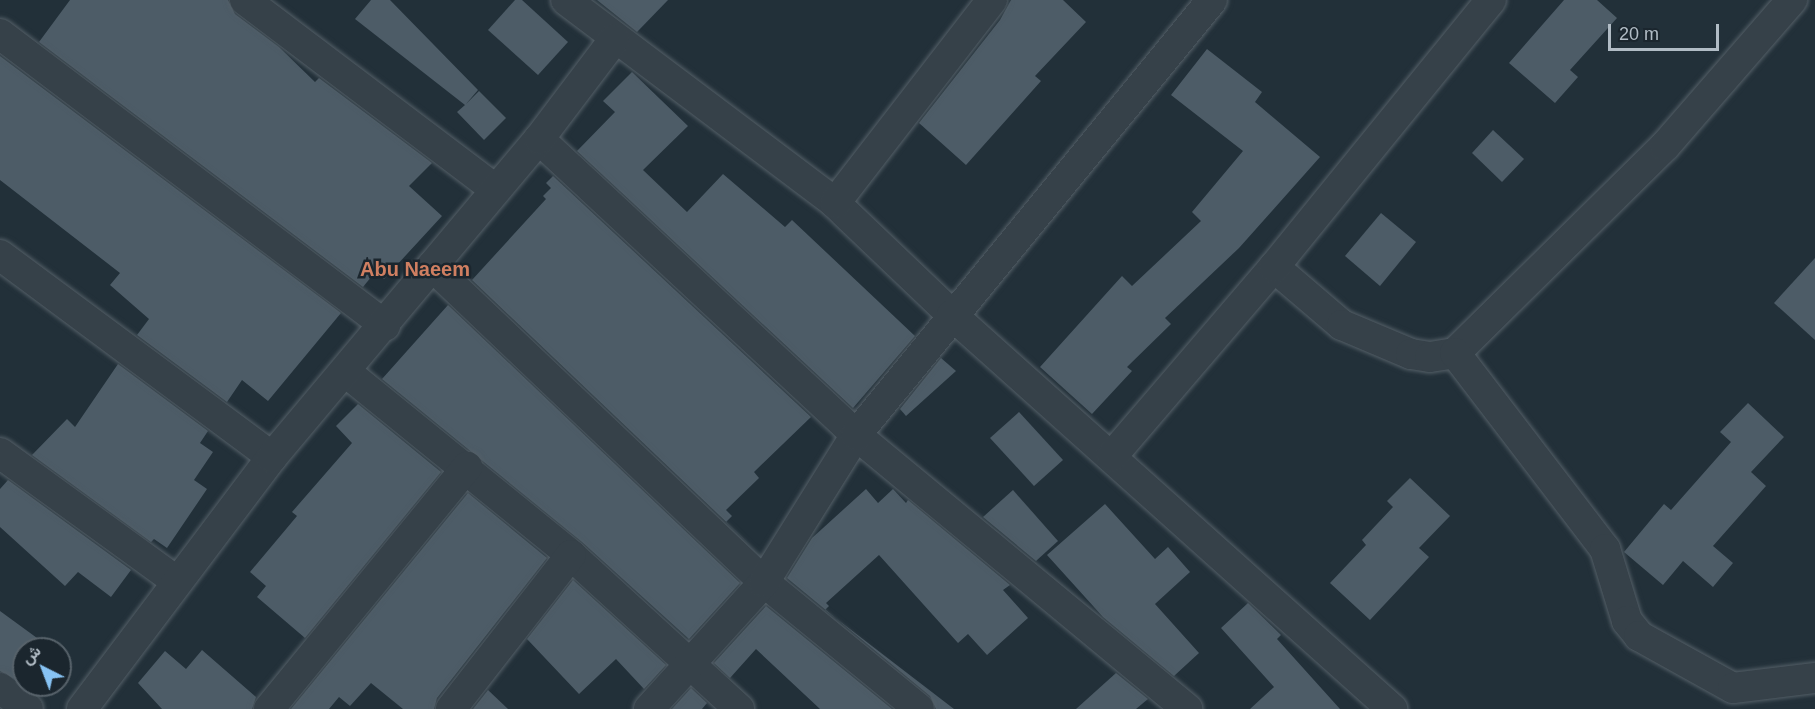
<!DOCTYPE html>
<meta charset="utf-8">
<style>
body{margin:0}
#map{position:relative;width:1815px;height:709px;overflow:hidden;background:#223039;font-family:Arial,Vazirmatn,sans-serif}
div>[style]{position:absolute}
.building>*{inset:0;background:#4d5c67}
.roads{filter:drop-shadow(0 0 2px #545f67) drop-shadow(0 0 2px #545f67)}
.minor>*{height:30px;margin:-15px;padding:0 15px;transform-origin:15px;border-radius:15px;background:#364149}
span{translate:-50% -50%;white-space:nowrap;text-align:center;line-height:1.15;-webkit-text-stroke:5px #1b262e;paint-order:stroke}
.neighbourhood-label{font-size:20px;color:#d07f61;font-weight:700}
.north{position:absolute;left:12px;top:637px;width:60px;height:60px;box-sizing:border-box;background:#1b262e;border:2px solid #57626a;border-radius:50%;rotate:318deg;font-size:16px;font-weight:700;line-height:24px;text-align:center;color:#b1bcc5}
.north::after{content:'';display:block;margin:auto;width:21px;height:27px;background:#87c3f4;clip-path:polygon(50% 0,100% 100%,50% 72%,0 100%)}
.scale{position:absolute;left:1608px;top:24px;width:111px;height:27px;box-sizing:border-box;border:3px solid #b1bcc5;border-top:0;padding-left:8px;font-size:18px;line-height:21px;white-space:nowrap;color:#b1bcc5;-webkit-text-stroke:4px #1b262e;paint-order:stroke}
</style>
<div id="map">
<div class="building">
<i style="clip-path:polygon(70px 0,228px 0,235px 14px,279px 47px,315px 82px,319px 78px,432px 163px,409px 186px,442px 216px,384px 279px,376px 271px,363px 287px,39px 42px)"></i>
<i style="clip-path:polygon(371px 0,390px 0,478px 90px,466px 104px,479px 91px,506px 118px,484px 140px,457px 112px,465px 105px,355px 19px)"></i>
<i style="clip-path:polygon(515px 0,522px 0,568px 42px,538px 75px,488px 30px)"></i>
<i style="clip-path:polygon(597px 0,668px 0,637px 32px)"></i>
<i style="clip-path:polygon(1011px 0,1063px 0,1086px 22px,1035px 76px,1041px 81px,966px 165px,919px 123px,1000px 20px)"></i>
<i style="clip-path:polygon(1564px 0,1597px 0,1617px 18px,1570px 70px,1578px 77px,1555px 103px,1509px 63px)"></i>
<i style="clip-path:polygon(1207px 49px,1262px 92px,1255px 102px,1320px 157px,1239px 248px,1165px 318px,1171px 324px,1127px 367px,1132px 371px,1092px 414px,1040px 367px,1122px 276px,1132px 286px,1201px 221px,1192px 212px,1243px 151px,1171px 95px)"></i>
<i style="clip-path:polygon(0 56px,341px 313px,268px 401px,242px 380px,227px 402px,137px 335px,149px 319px,110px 285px,120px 273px,0 180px)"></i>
<i style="clip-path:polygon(632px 72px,688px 126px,643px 170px,687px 212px,723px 174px,785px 227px,792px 220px,915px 336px,853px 408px,577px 151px,615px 112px,603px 101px)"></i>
<i style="clip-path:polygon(1493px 130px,1524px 159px,1502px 182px,1472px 153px)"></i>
<i style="clip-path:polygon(553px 176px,811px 417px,754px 472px,759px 478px,726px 510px,732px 516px,726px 522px,761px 555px,472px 280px,546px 199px,543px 196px,551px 188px,546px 183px)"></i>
<i style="clip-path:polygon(1381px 213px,1416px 242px,1380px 286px,1345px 256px)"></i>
<i style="clip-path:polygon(1815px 258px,1815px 340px,1774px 303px)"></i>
<i style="clip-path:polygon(448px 305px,740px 583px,689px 639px,582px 542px,382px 379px)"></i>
<i style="clip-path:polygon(941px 358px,956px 371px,906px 416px,900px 409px)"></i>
<i style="clip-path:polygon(118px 364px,208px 431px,200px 443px,213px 452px,194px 480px,207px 489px,167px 548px,154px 539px,151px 542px,32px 455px,67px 419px,75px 427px)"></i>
<i style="clip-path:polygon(1748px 403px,1784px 437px,1751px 472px,1766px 486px,1713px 546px,1733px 563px,1713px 587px,1683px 561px,1663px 585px,1624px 552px,1664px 504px,1671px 510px,1731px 442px,1720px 432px)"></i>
<i style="clip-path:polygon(358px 404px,441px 472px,305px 638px,257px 597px,266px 586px,250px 572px,297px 516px,292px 512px,352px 443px,336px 426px)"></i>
<i style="clip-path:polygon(1019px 412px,1063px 460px,1034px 486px,990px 438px)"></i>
<i style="clip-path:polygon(1410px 478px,1450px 516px,1419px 548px,1429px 557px,1370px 620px,1330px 583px,1366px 545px,1362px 540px,1393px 507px,1387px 501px)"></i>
<i style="clip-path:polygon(8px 480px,131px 570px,111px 597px,78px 572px,65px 586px,0 527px,0 489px)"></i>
<i style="clip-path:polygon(866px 489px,878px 503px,893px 489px,906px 503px,908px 500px,1010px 585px,1003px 590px,1028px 618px,987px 655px,968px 634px,958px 643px,879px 555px,826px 603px,829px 606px,825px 610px,954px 709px,936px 709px,930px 696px,787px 578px,812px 538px)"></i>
<i style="clip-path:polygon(1013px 490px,1058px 541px,1036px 561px,983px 517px)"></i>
<i style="clip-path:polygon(468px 493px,547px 558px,437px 698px,434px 709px,403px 709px,371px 683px,350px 706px,339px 697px,329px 709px,291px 709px)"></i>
<i style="clip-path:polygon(1105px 504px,1155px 559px,1168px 547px,1190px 572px,1155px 604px,1199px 653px,1174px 676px,1103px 617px,1047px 555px)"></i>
<i style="clip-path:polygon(573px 580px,666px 665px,644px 689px,616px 659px,579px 694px,527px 639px)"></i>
<i style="clip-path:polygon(1248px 603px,1281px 635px,1277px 639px,1340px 709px,1250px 709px,1274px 687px,1221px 628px)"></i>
<i style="clip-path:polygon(766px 606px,892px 709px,820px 709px,756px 649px,730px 678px,714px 663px)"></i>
<i style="clip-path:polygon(0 611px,48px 646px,24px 649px,24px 677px,20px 682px,0 671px)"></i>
<i style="clip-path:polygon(202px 650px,256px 697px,252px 709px,162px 709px,138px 683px,165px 651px,186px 669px)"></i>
<i style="clip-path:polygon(1116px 673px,1148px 699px,1136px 709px,1076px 709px)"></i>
<i style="clip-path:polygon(691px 688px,707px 703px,702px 709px,672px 709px)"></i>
<i style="clip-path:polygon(488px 690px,508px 709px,473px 709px)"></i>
</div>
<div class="roads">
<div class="minor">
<i style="left:245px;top:0;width:312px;rotate:37.1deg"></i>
<i style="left:566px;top:0;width:337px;rotate:37deg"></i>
<i style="left:835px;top:203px;width:162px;rotate:43.7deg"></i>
<i style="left:952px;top:315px;width:591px;rotate:41.84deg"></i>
<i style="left:0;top:34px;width:483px;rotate:37.1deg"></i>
<i style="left:539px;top:139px;width:434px;rotate:43deg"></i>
<i style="left:856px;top:435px;width:430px;rotate:39.6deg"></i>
<i style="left:835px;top:203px;width:257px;rotate:-52.3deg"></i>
<i style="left:0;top:255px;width:339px;rotate:36.6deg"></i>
<i style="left:432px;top:266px;width:458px;rotate:43.6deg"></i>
<i style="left:764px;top:582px;width:200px;rotate:39.3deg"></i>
<i style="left:1274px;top:267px;width:89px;rotate:40.5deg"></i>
<i style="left:1342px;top:325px;width:75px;rotate:22.8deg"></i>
<i style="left:1411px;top:354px;width:19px;rotate:9deg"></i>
<i style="left:1430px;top:357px;width:25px;rotate:-9deg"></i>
<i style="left:1455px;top:353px;width:295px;rotate:-44.6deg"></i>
<i style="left:1665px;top:146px;width:194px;rotate:-49deg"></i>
<i style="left:1455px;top:353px;width:247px;rotate:52.6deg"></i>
<i style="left:1605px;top:549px;width:75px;rotate:73deg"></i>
<i style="left:1627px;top:621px;width:19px;rotate:51deg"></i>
<i style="left:1639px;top:636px;width:107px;rotate:29deg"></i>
<i style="left:1733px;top:688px;width:83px;rotate:-7deg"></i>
<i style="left:346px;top:372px;width:290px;rotate:39.1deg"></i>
<i style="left:571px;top:555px;width:228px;rotate:42.5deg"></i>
<i style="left:0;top:453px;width:218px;rotate:36deg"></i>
<i style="left:1112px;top:456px;width:249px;rotate:-49.4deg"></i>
<i style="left:1274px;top:267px;width:344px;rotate:-50.9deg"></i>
<i style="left:0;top:688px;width:35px;rotate:37deg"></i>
<i style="left:82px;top:709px;width:316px;rotate:-53deg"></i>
<i style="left:272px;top:457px;width:415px;rotate:-50deg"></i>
<i style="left:539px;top:139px;width:124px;rotate:-52.9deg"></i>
<i style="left:269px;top:709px;width:313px;rotate:-50.7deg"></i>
<i style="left:451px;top:709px;width:195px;rotate:-52.1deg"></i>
<i style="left:649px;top:709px;width:171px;rotate:-47.8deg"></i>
<i style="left:764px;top:582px;width:173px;rotate:-58deg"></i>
<i style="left:856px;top:435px;width:562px;rotate:-50.7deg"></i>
</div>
</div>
<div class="neighbourhood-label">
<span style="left:415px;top:269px">Abu Naeem</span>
</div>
<div class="north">ش</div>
<div class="scale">20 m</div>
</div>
